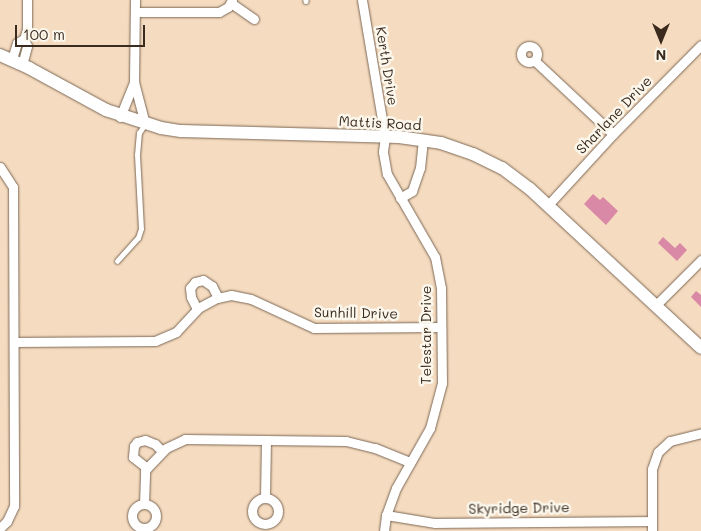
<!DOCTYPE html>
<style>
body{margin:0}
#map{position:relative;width:701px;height:531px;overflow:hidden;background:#f5dbbf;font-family:Mali,sans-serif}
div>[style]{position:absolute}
.building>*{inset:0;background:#d989a5}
.roads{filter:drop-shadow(0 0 1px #7c6856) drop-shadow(0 0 1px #7c6856)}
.lane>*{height:4.5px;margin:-2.25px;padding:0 2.25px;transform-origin:2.25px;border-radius:2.25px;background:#fff}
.street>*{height:9px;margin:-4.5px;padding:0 4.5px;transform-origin:4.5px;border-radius:4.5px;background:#fff}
.street>.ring{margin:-4.5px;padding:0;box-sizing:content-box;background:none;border:9px solid #fff;border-radius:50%}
.secondary>*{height:12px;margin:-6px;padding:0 6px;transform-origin:6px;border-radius:6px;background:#fff}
span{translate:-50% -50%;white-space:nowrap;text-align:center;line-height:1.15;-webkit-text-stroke:5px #fbf7ec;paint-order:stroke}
.street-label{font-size:14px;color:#3b2a1e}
.north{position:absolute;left:636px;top:15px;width:50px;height:50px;-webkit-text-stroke:4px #fbf7ec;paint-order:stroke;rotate:180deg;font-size:14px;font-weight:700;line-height:20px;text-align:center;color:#3b2a1e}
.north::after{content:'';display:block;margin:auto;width:18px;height:22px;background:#3b2a1e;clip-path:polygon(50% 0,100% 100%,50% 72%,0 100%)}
.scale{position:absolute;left:15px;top:25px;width:130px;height:22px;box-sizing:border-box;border:2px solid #3b2a1e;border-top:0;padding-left:6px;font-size:15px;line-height:18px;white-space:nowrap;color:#3b2a1e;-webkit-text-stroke:4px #fbf7ec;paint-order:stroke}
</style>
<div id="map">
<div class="building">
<i style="clip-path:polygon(593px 194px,600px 200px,603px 197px,618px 211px,606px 225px,584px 204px)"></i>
<i style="clip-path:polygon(663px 237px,675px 248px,680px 243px,687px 250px,677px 261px,658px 243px)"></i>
<i style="clip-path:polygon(696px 291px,701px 295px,701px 307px,691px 297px)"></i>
</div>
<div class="roads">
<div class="lane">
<i style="left:306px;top:0;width:1px;rotate:90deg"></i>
<i style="left:117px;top:261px;width:31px;rotate:-48deg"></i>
<i style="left:138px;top:238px;width:9px;rotate:-72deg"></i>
<i style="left:141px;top:229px;width:74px;rotate:-93.1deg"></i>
<i style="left:137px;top:155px;width:22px;rotate:-85deg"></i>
<i style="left:139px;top:133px;width:11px;rotate:-56deg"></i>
</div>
<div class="street">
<i style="left:135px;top:0;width:82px;rotate:90.7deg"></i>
<i style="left:134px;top:82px;width:43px;rotate:75.3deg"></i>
<i style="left:362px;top:0;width:139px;rotate:80.5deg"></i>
<i style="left:385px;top:137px;width:15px;rotate:98deg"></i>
<i style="left:383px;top:152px;width:22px;rotate:80deg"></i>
<i style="left:387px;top:174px;width:96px;rotate:60deg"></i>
<i style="left:435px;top:257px;width:32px;rotate:79deg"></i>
<i style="left:441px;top:288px;width:95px;rotate:89.4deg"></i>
<i style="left:442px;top:383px;width:47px;rotate:104.9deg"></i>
<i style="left:430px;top:428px;width:69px;rotate:119.5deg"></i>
<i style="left:396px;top:488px;width:29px;rotate:110deg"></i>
<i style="left:386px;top:515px;width:16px;rotate:97deg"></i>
<i style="left:231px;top:3px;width:28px;rotate:35deg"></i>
<i style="left:135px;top:12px;width:84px"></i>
<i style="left:219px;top:12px;width:10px;rotate:-29deg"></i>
<i style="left:228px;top:7px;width:8px;rotate:-60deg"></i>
<i class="ring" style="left:521px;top:46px;width:7px;height:7px"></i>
<i style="left:12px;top:59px;width:17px;rotate:-73deg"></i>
<i style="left:17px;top:43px;width:8px;rotate:-30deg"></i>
<i style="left:535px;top:61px;width:107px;rotate:43.1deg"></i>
<i style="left:22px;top:65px;width:20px;rotate:-75deg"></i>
<i style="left:27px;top:46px;width:8px;rotate:-113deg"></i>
<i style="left:24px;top:39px;width:10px;rotate:-73deg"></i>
<i style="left:27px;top:29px;width:29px;rotate:-90deg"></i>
<i style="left:120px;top:117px;width:38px;rotate:-68deg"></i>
<i style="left:0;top:167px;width:24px;rotate:57deg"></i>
<i style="left:13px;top:187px;width:319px;rotate:89.8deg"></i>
<i style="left:14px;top:506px;width:17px;rotate:115deg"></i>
<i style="left:7px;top:521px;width:10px;rotate:135deg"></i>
<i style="left:400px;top:198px;width:14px;rotate:-30deg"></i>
<i style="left:412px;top:191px;width:24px;rotate:-71deg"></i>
<i style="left:420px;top:168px;width:29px;rotate:-84deg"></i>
<i style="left:548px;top:205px;width:96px;rotate:-47.5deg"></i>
<i style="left:613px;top:134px;width:125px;rotate:-45.3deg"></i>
<i style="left:656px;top:305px;width:64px;rotate:-45deg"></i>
<i style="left:197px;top:309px;width:13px;rotate:-117deg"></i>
<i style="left:191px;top:297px;width:9px;rotate:-96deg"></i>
<i style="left:190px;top:288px;width:8px;rotate:-50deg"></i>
<i style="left:195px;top:282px;width:8px;rotate:-14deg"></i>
<i style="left:203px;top:280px;width:11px;rotate:34deg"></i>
<i style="left:212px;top:286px;width:13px;rotate:63deg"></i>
<i style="left:14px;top:342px;width:141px;rotate:-0.4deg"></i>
<i style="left:155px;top:341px;width:23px;rotate:-23deg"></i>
<i style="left:176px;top:332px;width:33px;rotate:-47deg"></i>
<i style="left:198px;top:308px;width:21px;rotate:-28deg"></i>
<i style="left:217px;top:298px;width:14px;rotate:-12deg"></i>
<i style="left:231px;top:295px;width:20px;rotate:11deg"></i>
<i style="left:251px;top:299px;width:69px;rotate:24.7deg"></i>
<i style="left:314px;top:328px;width:127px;rotate:-0.5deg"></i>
<i style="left:147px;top:468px;width:18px;rotate:-142deg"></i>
<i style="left:133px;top:457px;width:11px;rotate:-85deg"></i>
<i style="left:134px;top:446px;width:5px;rotate:-53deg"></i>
<i style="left:137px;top:442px;width:8px;rotate:-14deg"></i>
<i style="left:145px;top:440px;width:11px;rotate:22deg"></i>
<i style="left:155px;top:444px;width:10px;rotate:45deg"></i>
<i style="left:265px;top:497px;width:57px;rotate:-89deg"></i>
<i class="ring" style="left:252px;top:498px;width:17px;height:17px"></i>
<i style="left:144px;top:504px;width:34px;rotate:-88deg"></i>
<i style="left:145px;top:470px;width:30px;rotate:-46deg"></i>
<i style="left:166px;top:448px;width:21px;rotate:-25deg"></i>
<i style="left:185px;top:439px;width:161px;rotate:0.7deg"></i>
<i style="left:346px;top:441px;width:30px;rotate:14deg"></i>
<i style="left:375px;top:448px;width:38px;rotate:22deg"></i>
<i class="ring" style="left:132px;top:504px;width:15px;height:15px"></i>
<i style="left:386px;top:515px;width:50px;rotate:9.3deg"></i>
<i style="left:435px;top:523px;width:217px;rotate:-0.5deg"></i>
<i style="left:652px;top:531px;width:62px;rotate:-90deg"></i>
<i style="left:652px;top:469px;width:18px;rotate:-71deg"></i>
<i style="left:658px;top:452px;width:16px;rotate:-43deg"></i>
<i style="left:670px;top:441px;width:32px;rotate:-14deg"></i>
</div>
<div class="secondary">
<i style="left:0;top:55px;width:32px;rotate:24deg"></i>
<i style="left:29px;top:68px;width:88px;rotate:28.6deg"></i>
<i style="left:106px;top:110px;width:58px;rotate:18.1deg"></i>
<i style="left:161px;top:128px;width:20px;rotate:9deg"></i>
<i style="left:181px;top:131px;width:218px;rotate:1.6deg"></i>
<i style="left:399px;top:137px;width:42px;rotate:8.1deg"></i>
<i style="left:441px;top:143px;width:34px;rotate:19deg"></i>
<i style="left:473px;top:154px;width:32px;rotate:26deg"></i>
<i style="left:502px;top:168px;width:35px;rotate:37deg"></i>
<i style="left:530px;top:189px;width:233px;rotate:42.9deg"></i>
</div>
</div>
<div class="street-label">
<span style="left:387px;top:66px;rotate:81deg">Kerth Drive</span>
<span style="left:614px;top:115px;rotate:-46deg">Sharlane Drive</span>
<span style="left:380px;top:123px;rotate:3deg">Mattis Road</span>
<span style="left:356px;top:313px;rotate:1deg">Sunhill Drive</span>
<span style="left:426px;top:335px;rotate:-90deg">Telestar Drive</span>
<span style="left:519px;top:508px;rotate:-1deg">Skyridge Drive</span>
</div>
<div class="north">N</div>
<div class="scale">100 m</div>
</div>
